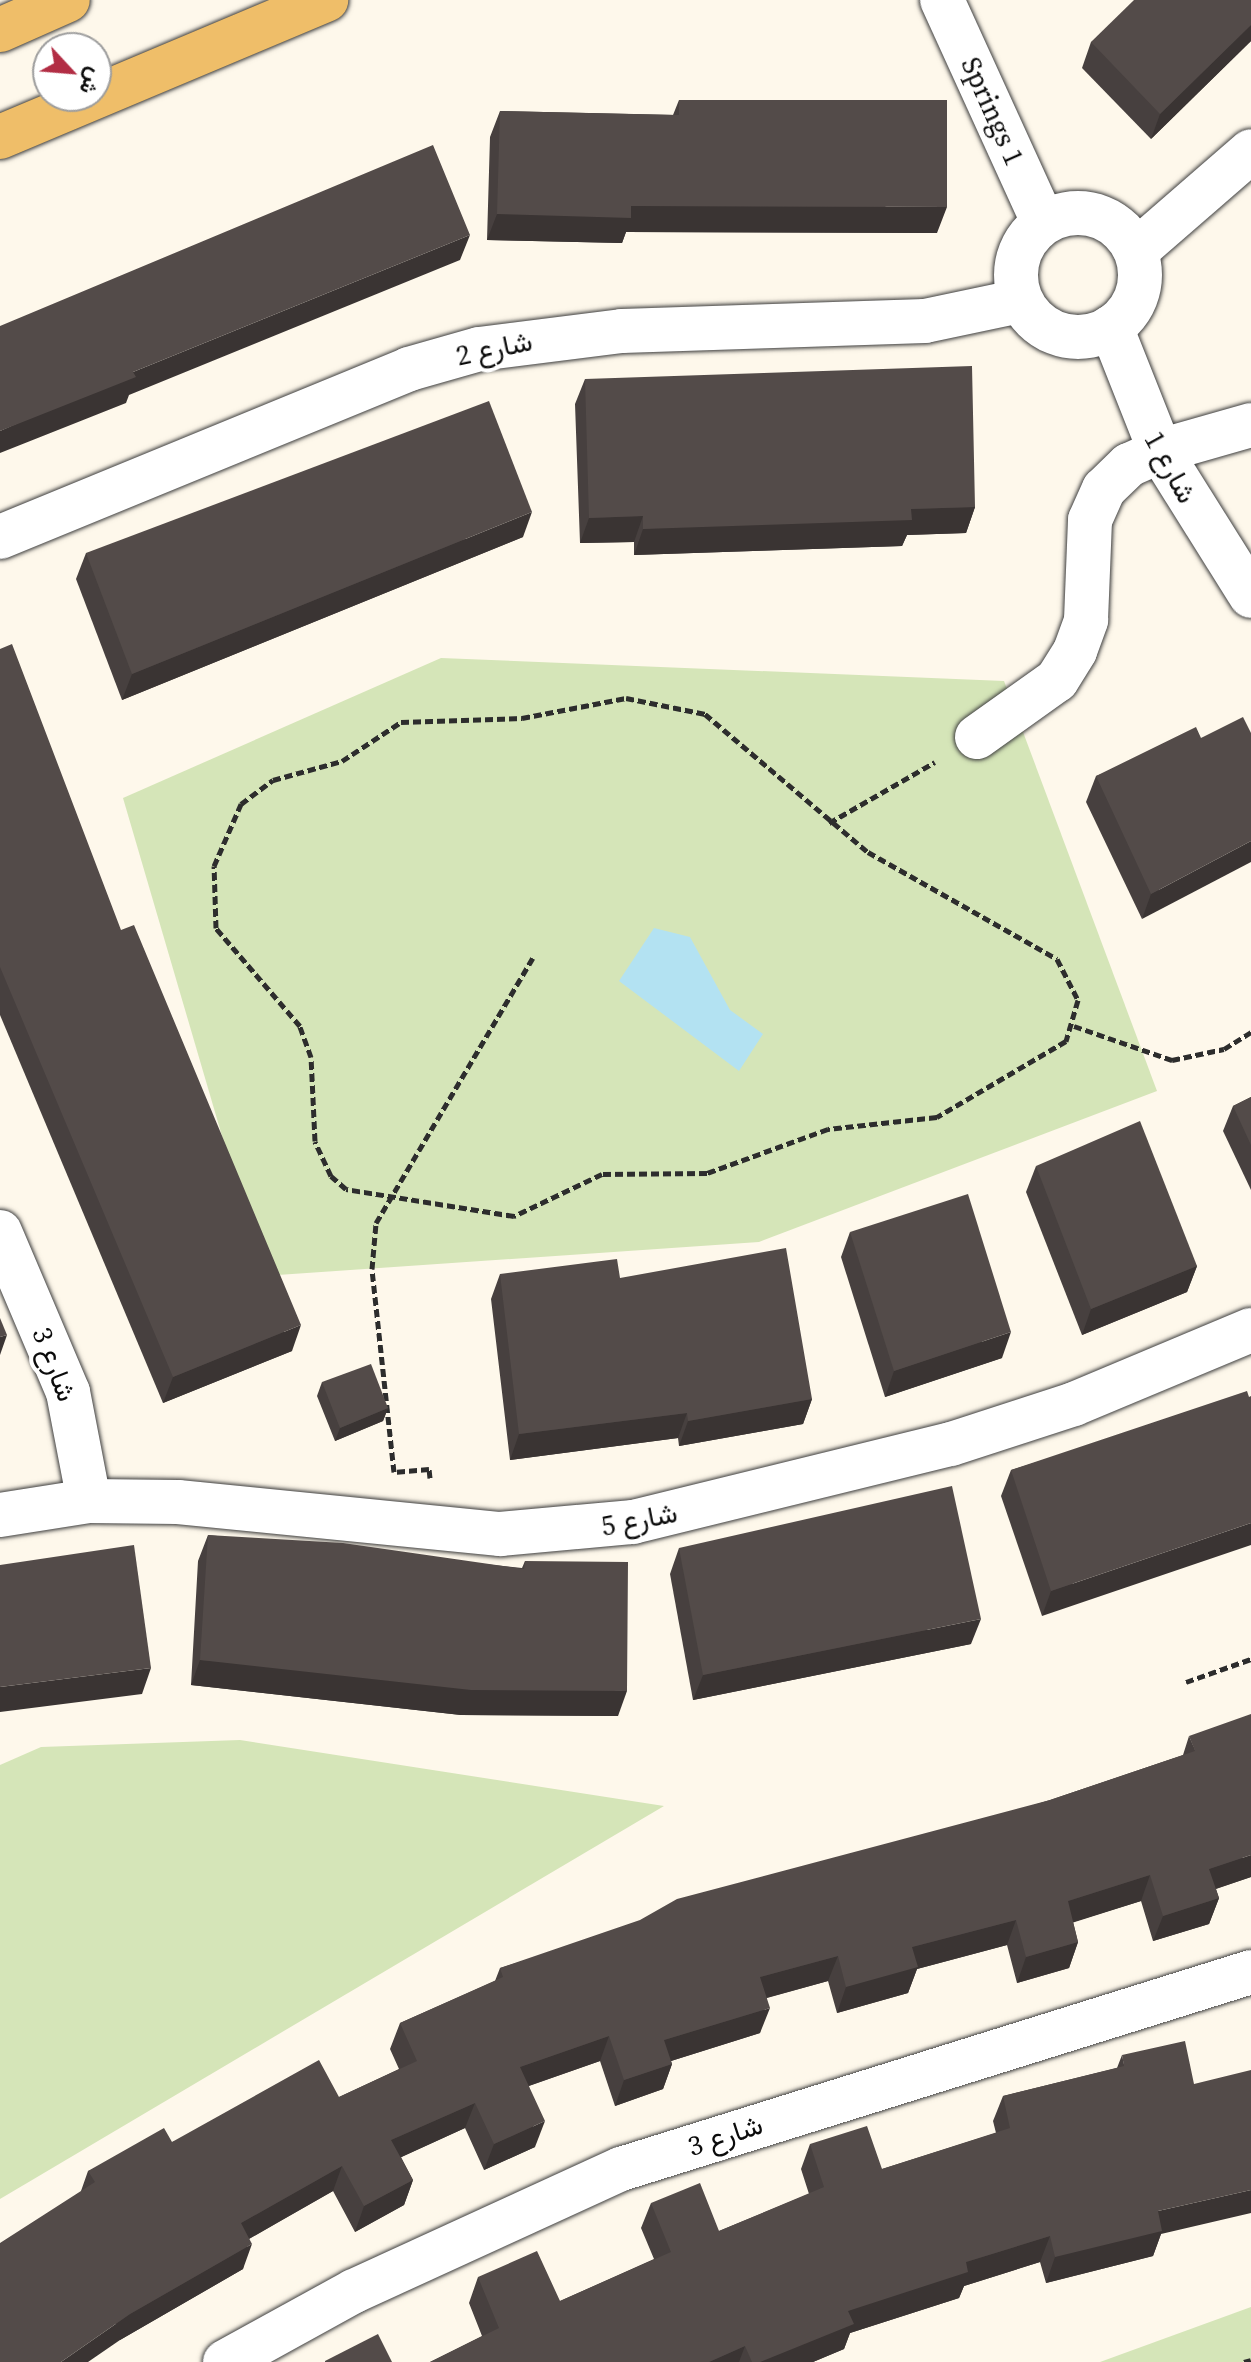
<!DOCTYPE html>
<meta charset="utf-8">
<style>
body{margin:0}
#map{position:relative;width:1251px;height:2362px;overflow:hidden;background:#fef8eb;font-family:"Source Serif 4",Vazirmatn,serif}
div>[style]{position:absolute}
.green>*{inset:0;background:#d5e5b8}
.water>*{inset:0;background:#b3e2f2}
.path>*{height:5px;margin-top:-2.5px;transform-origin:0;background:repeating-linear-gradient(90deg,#2d2d2d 0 8px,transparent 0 12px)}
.roads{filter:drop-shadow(0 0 2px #3e3e3e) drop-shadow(0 0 2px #3e3e3e)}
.minor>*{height:44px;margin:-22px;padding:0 22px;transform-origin:22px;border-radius:22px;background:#fff}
.minor>.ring{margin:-22px;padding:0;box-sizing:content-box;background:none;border:44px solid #fff;border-radius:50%}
.major>*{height:44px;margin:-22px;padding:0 22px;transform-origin:22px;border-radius:22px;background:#efbe69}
.wall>*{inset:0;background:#47403f}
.shaded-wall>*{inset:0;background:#3a3433}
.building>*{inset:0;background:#534b49}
span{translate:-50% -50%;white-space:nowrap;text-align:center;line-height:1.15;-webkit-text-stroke:8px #fff;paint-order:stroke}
.street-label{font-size:28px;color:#0b0b0b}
.north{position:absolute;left:32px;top:32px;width:80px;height:80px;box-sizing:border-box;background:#fff;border:2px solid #9d9d9d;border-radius:50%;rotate:116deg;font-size:22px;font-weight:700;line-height:32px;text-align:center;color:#0b0b0b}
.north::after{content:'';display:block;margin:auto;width:28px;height:36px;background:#b22d44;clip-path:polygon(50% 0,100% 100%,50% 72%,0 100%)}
</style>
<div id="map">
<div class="green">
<i style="clip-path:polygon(441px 658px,1004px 681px,1157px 1091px,759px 1242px,263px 1276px,123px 798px)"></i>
<i style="clip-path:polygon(240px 1740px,664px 1806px,0 2199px,0 1765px,41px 1747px)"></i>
<i style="clip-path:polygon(1251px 2307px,1251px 2362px,1100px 2362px)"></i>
</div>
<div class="water">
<i style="clip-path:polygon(654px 928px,690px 937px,730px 1010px,763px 1034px,739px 1071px,619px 981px)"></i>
</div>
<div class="path">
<i style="left:626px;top:698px;width:81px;rotate:11.4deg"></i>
<i style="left:705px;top:714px;width:214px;rotate:40.3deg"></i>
<i style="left:868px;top:852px;width:217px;rotate:29.5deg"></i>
<i style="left:1057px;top:959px;width:46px;rotate:62.9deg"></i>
<i style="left:1078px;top:1000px;width:43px;rotate:106.3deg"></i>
<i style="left:1066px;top:1041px;width:150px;rotate:149.5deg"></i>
<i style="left:937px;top:1117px;width:110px;rotate:173.7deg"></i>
<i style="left:828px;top:1129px;width:129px;rotate:160deg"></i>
<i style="left:707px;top:1173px;width:105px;rotate:179.5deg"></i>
<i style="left:602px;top:1174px;width:98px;rotate:154.5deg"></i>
<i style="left:514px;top:1216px;width:170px;rotate:-170.9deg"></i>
<i style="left:346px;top:1189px;width:20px;rotate:-139deg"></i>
<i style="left:331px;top:1176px;width:38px;rotate:-115deg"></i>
<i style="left:315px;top:1141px;width:84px;rotate:-92.7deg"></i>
<i style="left:311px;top:1057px;width:33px;rotate:-110deg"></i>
<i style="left:300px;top:1026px;width:129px;rotate:-130.6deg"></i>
<i style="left:216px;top:928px;width:62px;rotate:-91.8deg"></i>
<i style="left:214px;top:866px;width:68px;rotate:-66.5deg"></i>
<i style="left:241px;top:804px;width:40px;rotate:-37deg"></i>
<i style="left:273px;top:780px;width:72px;rotate:-15.4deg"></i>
<i style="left:342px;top:761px;width:71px;rotate:-33.5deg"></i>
<i style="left:401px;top:722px;width:121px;rotate:-1.9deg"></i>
<i style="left:522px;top:718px;width:106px;rotate:-10.9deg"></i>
<i style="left:829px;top:823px;width:122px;rotate:-29.9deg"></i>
<i style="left:1074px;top:1026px;width:104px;rotate:19.1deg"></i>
<i style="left:1172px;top:1060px;width:53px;rotate:-11.9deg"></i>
<i style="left:1224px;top:1049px;width:32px;rotate:-32deg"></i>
<i style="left:430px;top:1478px;width:9px;rotate:-96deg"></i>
<i style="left:429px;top:1469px;width:35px;rotate:175deg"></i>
<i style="left:394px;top:1472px;width:204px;rotate:-96.2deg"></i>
<i style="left:372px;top:1269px;width:46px;rotate:-85deg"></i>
<i style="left:376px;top:1223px;width:308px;rotate:-59.4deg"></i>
<i style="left:1186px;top:1682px;width:69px;rotate:-19.5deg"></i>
<i style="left:1244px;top:2362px;width:7px;rotate:-16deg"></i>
</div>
<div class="roads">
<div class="minor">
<i style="left:942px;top:0;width:244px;rotate:65.5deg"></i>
<i class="ring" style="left:1016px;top:213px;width:80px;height:80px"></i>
<i style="left:1136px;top:251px;width:152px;rotate:-41deg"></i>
<i style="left:1111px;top:327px;width:133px;rotate:68.4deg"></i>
<i style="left:1160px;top:451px;width:171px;rotate:57.9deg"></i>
<i style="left:0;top:537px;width:442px;rotate:-22.3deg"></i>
<i style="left:409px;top:369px;width:73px;rotate:-15.9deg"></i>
<i style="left:479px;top:349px;width:144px;rotate:-7.2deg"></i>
<i style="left:622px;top:331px;width:303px;rotate:-1.9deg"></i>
<i style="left:925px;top:321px;width:97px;rotate:-11.9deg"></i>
<i style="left:977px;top:737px;width:98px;rotate:-35.5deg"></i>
<i style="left:1057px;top:680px;width:34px;rotate:-58deg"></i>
<i style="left:1075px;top:651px;width:33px;rotate:-70deg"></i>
<i style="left:1086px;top:620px;width:100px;rotate:-87.7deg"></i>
<i style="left:1090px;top:520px;width:34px;rotate:-66deg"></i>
<i style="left:1104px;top:489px;width:35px;rotate:-44deg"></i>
<i style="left:1129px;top:465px;width:34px;rotate:-24deg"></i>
<i style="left:1160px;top:451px;width:95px;rotate:-15.9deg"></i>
<i style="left:0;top:1232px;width:174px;rotate:67deg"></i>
<i style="left:68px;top:1392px;width:111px;rotate:79.1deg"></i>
<i style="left:0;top:1515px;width:90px;rotate:-8.9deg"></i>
<i style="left:89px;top:1501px;width:89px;rotate:0.6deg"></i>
<i style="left:178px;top:1502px;width:324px;rotate:5.7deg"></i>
<i style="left:500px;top:1534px;width:134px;rotate:-5.2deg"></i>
<i style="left:633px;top:1522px;width:327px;rotate:-13.8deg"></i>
<i style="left:951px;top:1444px;width:129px;rotate:-18deg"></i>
<i style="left:1074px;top:1404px;width:192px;rotate:-22.7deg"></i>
<i style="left:225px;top:2362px;width:147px;rotate:-28.8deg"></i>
<i style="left:354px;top:2291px;width:294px;rotate:-24.6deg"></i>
<i style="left:621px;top:2169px;width:660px;rotate:-17.36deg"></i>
</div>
<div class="major">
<i style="left:0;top:30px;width:74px;rotate:-23.8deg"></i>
<i style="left:0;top:137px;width:354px;rotate:-22.8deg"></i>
</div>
</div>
<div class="wall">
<i style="clip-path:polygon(1251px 0,1251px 41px,1151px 139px,1082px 68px,1091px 42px)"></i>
<i style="clip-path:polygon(679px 100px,937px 233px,626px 232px,622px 243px,487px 240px,490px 137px,500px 111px,673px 115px)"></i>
<i style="clip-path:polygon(585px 379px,975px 507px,966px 533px,907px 535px,902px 546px,634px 555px,634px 542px,580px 543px,575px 404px)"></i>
<i style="clip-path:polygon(523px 537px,122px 700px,76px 579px,86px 553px)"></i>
<i style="clip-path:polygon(0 649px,292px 1351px,163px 1403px,0 1015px)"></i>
<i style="clip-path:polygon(1251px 733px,1142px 919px,1086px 802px,1096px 776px,1201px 738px)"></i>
<i style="clip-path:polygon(1251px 1097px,1251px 1190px,1223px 1131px,1233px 1106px)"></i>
<i style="clip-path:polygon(1036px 1166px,1197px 1266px,1187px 1292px,1082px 1335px,1026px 1192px)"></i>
<i style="clip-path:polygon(850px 1232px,1002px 1358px,885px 1397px,841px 1257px)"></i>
<i style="clip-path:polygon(500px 1274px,620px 1278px,812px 1399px,803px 1424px,679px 1446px,678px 1438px,510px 1460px,491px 1299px)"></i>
<i style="clip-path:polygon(322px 1382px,388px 1408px,383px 1421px,335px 1441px,317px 1396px)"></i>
<i style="clip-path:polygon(1249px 1397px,1042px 1616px,1001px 1496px,1011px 1470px)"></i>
<i style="clip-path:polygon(208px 1535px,522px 1568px,525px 1561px,618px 1716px,461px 1715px,191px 1685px,198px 1561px)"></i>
<i style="clip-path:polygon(679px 1548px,971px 1644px,693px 1700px,670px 1574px)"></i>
<i style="clip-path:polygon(1189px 1736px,1251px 1877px,1216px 1889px,1219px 1898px,1209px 1924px,1153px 1941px,1141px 1901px,1073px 1922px,1078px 1942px,1069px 1968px,1017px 1983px,1007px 1945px,917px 1969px,908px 1993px,837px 2013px,828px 1981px,767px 1998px,760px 2033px,671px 2061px,672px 2064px,663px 2089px,615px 2106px,600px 2061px,529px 2086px,535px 2147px,484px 2170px,465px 2128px,401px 2157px,413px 2180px,404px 2205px,355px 2232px,333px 2191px,249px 2239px,243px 2269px,120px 2340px,81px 2191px,88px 2171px,172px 2142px,339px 2097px,399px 2069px,390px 2049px,400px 2023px,495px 1981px,500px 1968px,1050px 1800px,1183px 1755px)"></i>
<i style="clip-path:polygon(1122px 2055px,1161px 2234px,1153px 2256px,1046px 2283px,1040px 2262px,964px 2286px,959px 2298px,850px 2333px,844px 2349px,813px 2362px,430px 2362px,482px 2336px,469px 2303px,478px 2277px,560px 2301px,654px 2259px,641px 2228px,651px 2203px,719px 2231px,809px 2194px,801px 2169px,810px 2144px,882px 2169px,996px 2133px,993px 2121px,1003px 2096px,1117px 2068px)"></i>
</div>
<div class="shaded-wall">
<i style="clip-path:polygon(1251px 25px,1251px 41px,1151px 139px,1160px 114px)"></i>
<i style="clip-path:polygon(631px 206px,947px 207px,937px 233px,626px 232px,622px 243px,487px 240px,497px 214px)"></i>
<i style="clip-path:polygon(470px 235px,460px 260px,129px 395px,126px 403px,0 453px,0 431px,133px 372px)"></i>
<i style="clip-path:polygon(975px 507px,966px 533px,907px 535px,902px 546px,634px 555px,643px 529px,911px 509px)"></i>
<i style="clip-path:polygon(532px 512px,523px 537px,122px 700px,132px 674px)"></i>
<i style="clip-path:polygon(643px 516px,634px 542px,580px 543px,589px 518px)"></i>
<i style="clip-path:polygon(1251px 841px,1251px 862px,1142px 919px,1151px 894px)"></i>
<i style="clip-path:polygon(1197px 1266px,1187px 1292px,1082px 1335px,1091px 1309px)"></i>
<i style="clip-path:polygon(301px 1325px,292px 1351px,163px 1403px,173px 1377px)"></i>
<i style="clip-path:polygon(1011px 1332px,1002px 1358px,885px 1397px,894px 1371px)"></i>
<i style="clip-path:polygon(7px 1335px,0 1355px,0 1337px)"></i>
<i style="clip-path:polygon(812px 1399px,803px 1424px,679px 1446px,688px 1421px)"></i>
<i style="clip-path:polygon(388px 1408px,383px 1421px,335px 1441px,340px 1428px)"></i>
<i style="clip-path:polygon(687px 1413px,678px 1438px,510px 1460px,519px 1434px)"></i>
<i style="clip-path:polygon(1251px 1523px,1251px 1545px,1042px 1616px,1051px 1591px)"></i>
<i style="clip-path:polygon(981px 1619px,971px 1644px,693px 1700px,703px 1675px)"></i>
<i style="clip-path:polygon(200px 1660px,627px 1691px,618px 1716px,461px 1715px,191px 1685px)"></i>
<i style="clip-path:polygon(151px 1668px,142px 1694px,0 1712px,0 1687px)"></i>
<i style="clip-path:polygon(1251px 1855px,1251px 1877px,1200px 1894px,1209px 1869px)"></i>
<i style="clip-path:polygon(1150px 1875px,1141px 1901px,1059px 1927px,1068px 1901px)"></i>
<i style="clip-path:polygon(1219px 1898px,1209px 1924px,1153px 1941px,1163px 1916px)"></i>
<i style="clip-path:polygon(1016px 1920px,1007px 1945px,917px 1969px,908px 1993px,837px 2013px,846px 1987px,912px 1947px)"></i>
<i style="clip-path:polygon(1078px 1942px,1069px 1968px,1017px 1983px,1026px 1957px)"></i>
<i style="clip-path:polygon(838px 1956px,828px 1981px,751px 2002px,760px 1977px)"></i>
<i style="clip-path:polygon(770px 2008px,760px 2033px,655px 2066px,664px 2040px)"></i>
<i style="clip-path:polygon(609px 2036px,600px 2061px,511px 2092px,520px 2067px)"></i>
<i style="clip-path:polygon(672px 2064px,663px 2089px,615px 2106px,624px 2080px)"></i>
<i style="clip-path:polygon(475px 2103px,465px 2128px,382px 2166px,391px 2140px)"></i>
<i style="clip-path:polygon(545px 2121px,535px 2147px,484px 2170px,494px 2144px)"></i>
<i style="clip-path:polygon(342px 2166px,333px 2191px,231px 2249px,241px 2223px)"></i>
<i style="clip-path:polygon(413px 2180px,404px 2205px,355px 2232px,364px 2206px)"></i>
<i style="clip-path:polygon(1251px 2190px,1251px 2213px,1161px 2234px,1153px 2256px,1046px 2283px,1055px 2257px,1158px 2211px)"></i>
<i style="clip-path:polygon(1050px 2236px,1040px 2262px,964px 2286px,959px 2298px,850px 2333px,844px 2349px,813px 2362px,760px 2362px,848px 2311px,966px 2262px)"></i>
<i style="clip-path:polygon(252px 2244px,243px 2269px,120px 2340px,88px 2362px,61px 2362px,130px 2314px)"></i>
<i style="clip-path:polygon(745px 2346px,739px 2362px,709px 2362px)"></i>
</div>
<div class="building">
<i style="clip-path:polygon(1134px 0,1251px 0,1251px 25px,1160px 114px,1091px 42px)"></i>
<i style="clip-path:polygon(679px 100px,947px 100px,947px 207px,631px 206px,631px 218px,497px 214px,500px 111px,679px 115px)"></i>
<i style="clip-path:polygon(433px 145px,470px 235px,133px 372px,136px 377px,0 431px,0 326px)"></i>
<i style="clip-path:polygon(972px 366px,975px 507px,911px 509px,912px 520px,643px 529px,643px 516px,589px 518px,585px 379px)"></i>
<i style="clip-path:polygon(489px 401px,532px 512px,132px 674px,86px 553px)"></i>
<i style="clip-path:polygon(12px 644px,121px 930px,134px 925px,301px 1325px,173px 1377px,0 967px,0 649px)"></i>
<i style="clip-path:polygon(1243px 717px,1251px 733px,1251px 841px,1151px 894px,1096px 776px,1196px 727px,1201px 738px)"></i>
<i style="clip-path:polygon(1251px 1097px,1251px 1145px,1233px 1106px)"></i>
<i style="clip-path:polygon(1140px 1121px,1197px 1266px,1091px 1309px,1036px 1166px)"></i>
<i style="clip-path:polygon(968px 1194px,1011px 1332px,894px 1371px,850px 1232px)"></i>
<i style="clip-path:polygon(786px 1248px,812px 1399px,688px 1421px,687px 1413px,519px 1434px,500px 1274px,617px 1259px,620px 1278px)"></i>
<i style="clip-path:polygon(0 1318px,7px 1335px,0 1337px)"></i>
<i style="clip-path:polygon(371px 1364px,388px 1408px,340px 1428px,322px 1382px)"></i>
<i style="clip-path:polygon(1247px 1391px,1249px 1397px,1251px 1396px,1251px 1523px,1051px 1591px,1011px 1470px)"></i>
<i style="clip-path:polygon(952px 1486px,981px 1619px,703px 1675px,679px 1548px)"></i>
<i style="clip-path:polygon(208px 1535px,343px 1543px,524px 1569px,525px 1561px,628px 1562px,627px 1691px,471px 1690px,200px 1660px)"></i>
<i style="clip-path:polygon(134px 1545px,151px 1668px,0 1687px,0 1565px)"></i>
<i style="clip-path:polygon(1251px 1714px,1251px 1855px,1209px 1869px,1219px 1898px,1163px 1916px,1150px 1875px,1068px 1901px,1078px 1942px,1026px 1957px,1016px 1920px,912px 1947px,918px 1967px,846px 1987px,838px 1956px,760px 1977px,770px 2008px,664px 2040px,672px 2064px,624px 2080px,609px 2036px,520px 2067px,545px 2121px,494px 2144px,475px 2103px,391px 2140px,413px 2180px,364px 2206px,342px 2166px,241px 2223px,252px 2244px,130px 2314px,61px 2362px,0 2362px,0 2243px,95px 2182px,88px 2171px,164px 2128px,172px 2142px,319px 2060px,339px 2097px,417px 2061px,400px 2023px,503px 1977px,500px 1968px,640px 1920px,677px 1899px,1050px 1800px,1195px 1751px,1189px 1736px)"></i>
<i style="clip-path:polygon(1185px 2041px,1194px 2084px,1251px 2070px,1251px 2190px,1158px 2211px,1162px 2231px,1055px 2257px,1050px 2236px,966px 2262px,968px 2272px,848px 2311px,854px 2324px,760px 2362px,752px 2362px,745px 2346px,709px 2362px,430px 2362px,499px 2328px,478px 2277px,537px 2251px,560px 2301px,671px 2252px,651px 2203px,700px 2183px,719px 2231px,824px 2187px,810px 2144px,867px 2126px,882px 2169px,1010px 2128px,1003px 2096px,1124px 2066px,1122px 2055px)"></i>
<i style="clip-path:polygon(378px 2334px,392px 2362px,325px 2362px,325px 2361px)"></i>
</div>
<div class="street-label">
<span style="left:993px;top:111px;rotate:66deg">Springs 1</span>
<span style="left:494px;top:348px;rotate:-12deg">شارع 2</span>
<span style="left:1171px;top:467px;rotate:61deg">شارع 1</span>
<span style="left:55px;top:1364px;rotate:69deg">شارع 3</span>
<span style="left:639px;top:1519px;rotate:-11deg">شارع 5</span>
<span style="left:725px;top:2135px;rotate:-18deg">شارع 3</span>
</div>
<div class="north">ش</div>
</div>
